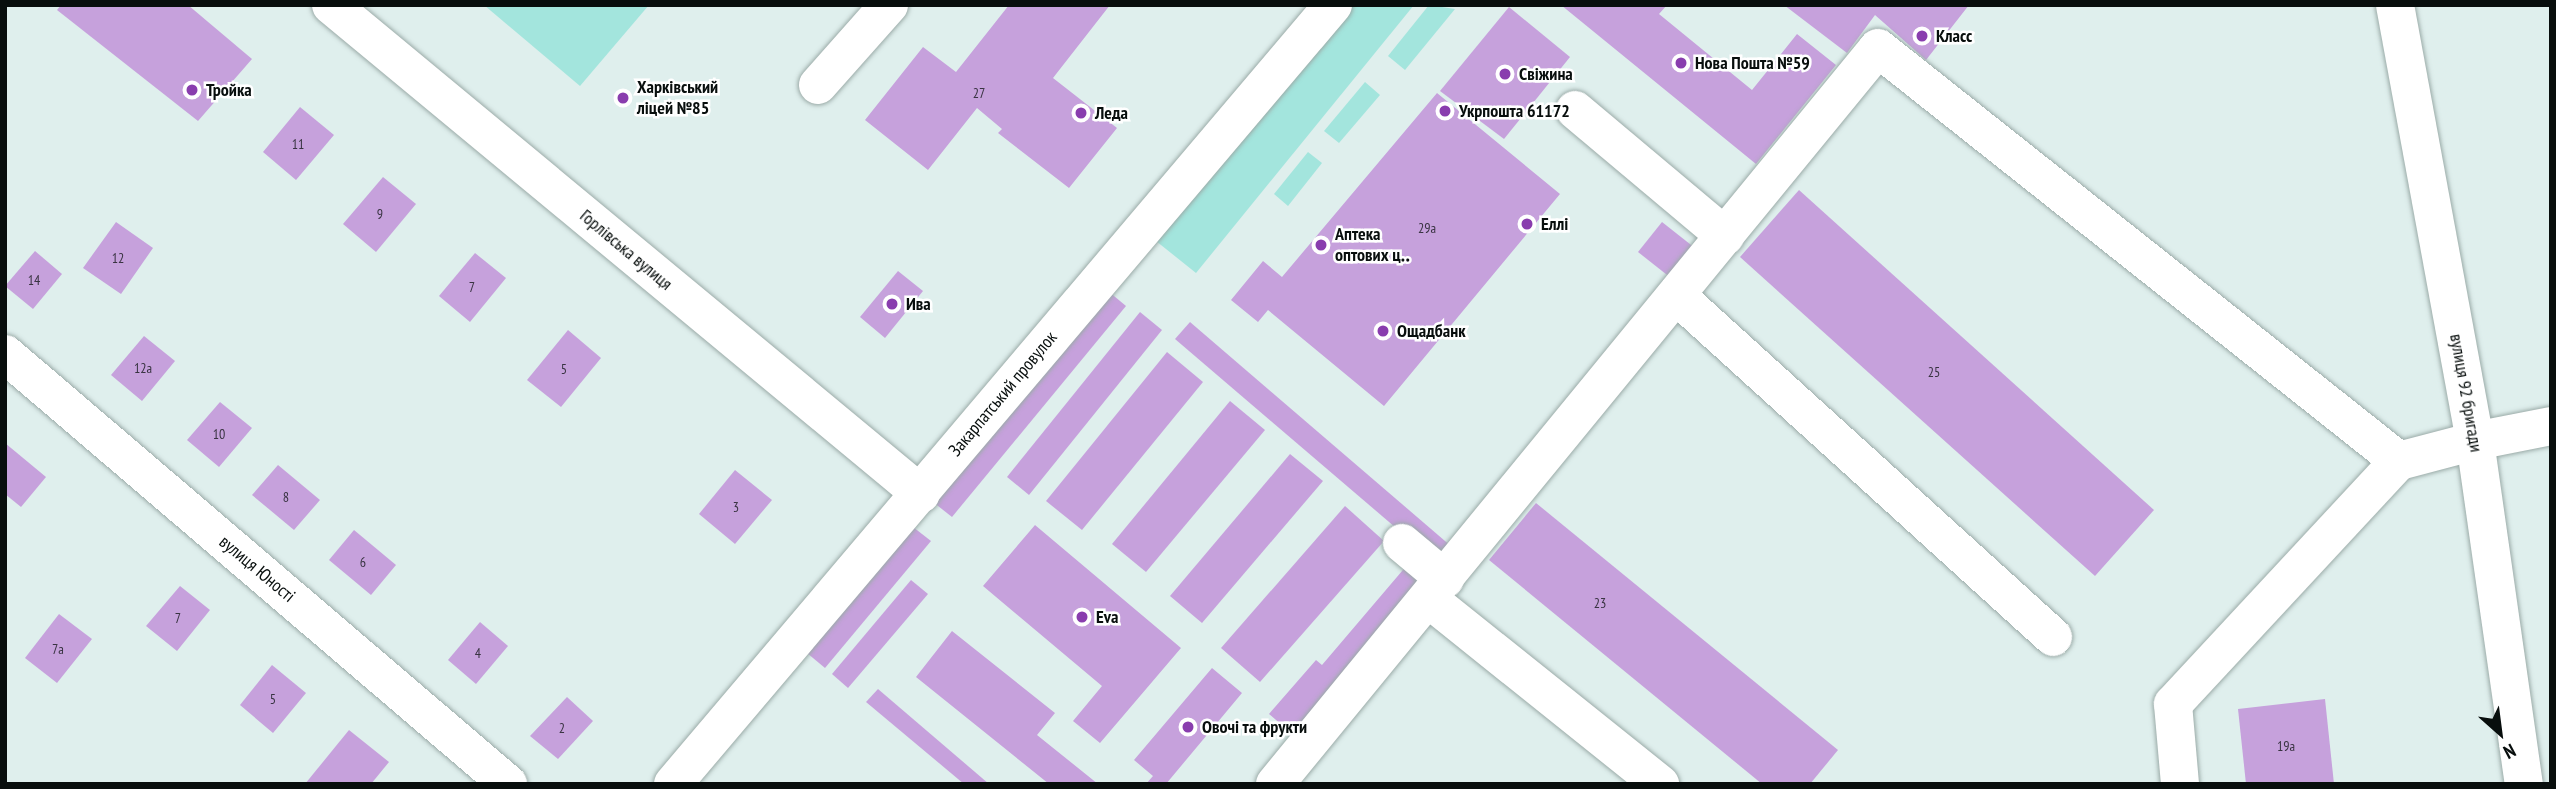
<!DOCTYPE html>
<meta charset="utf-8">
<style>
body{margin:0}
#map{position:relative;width:2556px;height:789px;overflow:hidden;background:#dfefed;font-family:"PT Sans Narrow",sans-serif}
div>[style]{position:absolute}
.green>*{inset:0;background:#a3e5dd}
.building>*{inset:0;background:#c6a1dc}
.roads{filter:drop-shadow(0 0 2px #9baba8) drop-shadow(0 0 2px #9baba8)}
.minor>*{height:38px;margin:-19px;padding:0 19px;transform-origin:19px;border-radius:19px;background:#fff}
.highway>*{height:38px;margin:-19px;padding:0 19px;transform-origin:19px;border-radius:19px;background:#fff}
.dots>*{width:19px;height:19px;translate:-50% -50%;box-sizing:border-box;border:4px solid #fff;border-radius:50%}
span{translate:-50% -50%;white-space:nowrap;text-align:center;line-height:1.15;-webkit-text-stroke:5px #fff;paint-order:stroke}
.number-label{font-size:14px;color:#383341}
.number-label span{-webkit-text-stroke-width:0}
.poi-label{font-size:18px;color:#080e0d;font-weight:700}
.left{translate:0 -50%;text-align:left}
.street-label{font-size:18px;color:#080e0d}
.frame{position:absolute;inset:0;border:7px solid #080e0d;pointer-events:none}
.north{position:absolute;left:2465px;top:698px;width:70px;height:70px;-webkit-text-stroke:5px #fff;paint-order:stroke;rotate:152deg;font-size:19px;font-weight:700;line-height:28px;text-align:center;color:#080e0d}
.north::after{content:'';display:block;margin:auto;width:24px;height:32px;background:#080e0d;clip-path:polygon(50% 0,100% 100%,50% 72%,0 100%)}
</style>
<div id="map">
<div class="green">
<i style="clip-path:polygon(484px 5px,649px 5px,580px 86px)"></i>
<i style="clip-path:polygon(1333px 5px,1414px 5px,1196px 273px,1141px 229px)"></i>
<i style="clip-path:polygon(1429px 5px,1455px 9px,1405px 70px,1388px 56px)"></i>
<i style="clip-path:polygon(1365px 82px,1380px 95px,1339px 143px,1324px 131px)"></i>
<i style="clip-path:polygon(1308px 152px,1322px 163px,1288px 206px,1274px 194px)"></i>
</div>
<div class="building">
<i style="clip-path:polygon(61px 5px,188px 5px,252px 59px,198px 121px,57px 10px)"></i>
<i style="clip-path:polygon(1009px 5px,1110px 5px,1053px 78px,1117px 128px,1069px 188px,998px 133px,1002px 129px,977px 108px,928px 170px,865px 120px,923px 47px,956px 72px)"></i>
<i style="clip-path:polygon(1561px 5px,1667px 5px,1659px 14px,1752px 90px,1797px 34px,1836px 65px,1756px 164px)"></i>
<i style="clip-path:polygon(1784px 5px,1969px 5px,1926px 60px,1875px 15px,1847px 53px)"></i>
<i style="clip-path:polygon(1509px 7px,1570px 57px,1504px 139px,1440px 91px)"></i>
<i style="clip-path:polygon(1437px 93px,1560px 194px,1384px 406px,1268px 310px,1258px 322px,1231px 300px,1263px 261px,1282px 277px)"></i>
<i style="clip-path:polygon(300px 107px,334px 135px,296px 180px,263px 152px)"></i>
<i style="clip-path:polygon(383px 177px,416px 204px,376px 252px,343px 224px)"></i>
<i style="clip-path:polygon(1799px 190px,2154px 510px,2095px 576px,1740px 257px)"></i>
<i style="clip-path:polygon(116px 222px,153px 248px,121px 294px,83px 268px)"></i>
<i style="clip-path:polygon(1662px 222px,1700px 252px,1676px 282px,1638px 252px)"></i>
<i style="clip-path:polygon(35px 251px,62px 274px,33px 309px,5px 286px)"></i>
<i style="clip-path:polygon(475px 253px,506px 278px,470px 322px,439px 296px)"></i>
<i style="clip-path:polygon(898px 271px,923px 291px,885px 338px,860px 317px)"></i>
<i style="clip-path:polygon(1108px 291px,1126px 306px,952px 517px,933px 502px)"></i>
<i style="clip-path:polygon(1140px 312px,1162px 330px,1029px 495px,1007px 477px)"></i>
<i style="clip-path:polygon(1190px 322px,1452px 547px,1437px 563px,1175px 339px)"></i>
<i style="clip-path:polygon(568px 330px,601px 358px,561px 407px,527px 380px)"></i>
<i style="clip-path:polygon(144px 336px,175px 361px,142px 401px,111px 375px)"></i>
<i style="clip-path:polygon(1167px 352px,1203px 382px,1082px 530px,1046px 501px)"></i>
<i style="clip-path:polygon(1230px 401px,1265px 430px,1146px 572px,1112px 544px)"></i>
<i style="clip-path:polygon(220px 402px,252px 428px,219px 467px,187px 440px)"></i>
<i style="clip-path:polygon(5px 443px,46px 477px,21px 507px,5px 494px)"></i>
<i style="clip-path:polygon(1290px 454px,1323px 481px,1202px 623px,1170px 596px)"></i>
<i style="clip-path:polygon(278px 465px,320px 500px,294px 530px,252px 495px)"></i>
<i style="clip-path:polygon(735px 470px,772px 500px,735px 544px,699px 514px)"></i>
<i style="clip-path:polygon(1536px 503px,1838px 750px,1810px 784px,1762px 784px,1489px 560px)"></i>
<i style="clip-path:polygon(1345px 506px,1384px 541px,1260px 682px,1221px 648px)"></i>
<i style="clip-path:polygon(1035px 525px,1181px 648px,1100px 743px,1073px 721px,1102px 686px,983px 586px)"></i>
<i style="clip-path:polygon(913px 527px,931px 541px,825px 668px,807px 653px)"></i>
<i style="clip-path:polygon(354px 530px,396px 565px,371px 595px,329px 560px)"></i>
<i style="clip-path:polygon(1408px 564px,1424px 578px,1299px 740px,1269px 714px,1316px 660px,1322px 665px)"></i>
<i style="clip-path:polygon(911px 580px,928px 594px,848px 688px,832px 674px)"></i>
<i style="clip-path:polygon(180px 586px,210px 610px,177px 651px,146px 626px)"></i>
<i style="clip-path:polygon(59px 614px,92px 639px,57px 683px,25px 658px)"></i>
<i style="clip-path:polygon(480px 622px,508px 646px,476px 684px,448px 660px)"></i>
<i style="clip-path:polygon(952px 631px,1055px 713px,1037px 735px,1098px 784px,1049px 784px,916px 677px)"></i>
<i style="clip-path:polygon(272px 665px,306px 693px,273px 733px,240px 705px)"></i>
<i style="clip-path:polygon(1212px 668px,1242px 693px,1166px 784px,1146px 784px,1153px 776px,1134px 760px)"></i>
<i style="clip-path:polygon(878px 689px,989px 784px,964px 784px,866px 702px)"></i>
<i style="clip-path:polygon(567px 697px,593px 721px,558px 759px,530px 736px)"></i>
<i style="clip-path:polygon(2325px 699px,2334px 784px,2246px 784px,2238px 709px)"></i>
<i style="clip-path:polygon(349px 730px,389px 762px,371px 784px,305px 784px)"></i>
</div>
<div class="roads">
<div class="minor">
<i style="left:331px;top:5px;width:766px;rotate:39.65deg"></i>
<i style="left:2395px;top:5px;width:443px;rotate:79.6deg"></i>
<i style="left:2475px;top:441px;width:346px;rotate:81.9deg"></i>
<i style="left:818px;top:85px;width:107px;rotate:-48.4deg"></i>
<i style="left:1575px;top:110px;width:196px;rotate:40deg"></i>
<i style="left:1676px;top:295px;width:509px;rotate:42.21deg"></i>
<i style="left:5px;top:354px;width:662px;rotate:40.53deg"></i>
<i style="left:1402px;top:543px;width:56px;rotate:39.9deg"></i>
<i style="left:1430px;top:600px;width:295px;rotate:38.7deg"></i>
<i style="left:673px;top:784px;width:1021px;rotate:-49.73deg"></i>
<i style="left:1275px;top:784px;width:951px;rotate:-50.67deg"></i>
<i style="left:1878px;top:48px;width:665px;rotate:38.4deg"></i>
<i style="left:2399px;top:461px;width:79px;rotate:-14.7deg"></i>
<i style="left:2180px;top:784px;width:80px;rotate:-95deg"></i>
<i style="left:2173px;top:704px;width:332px;rotate:-47.1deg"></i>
</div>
<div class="highway">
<i style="left:2475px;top:441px;width:77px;rotate:-11.2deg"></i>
</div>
</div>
<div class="dots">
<i style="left:1922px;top:36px;background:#893dae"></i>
<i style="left:1681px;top:63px;background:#893dae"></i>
<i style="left:1505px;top:74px;background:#893dae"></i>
<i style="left:192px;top:90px;background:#893dae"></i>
<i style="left:623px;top:98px;background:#893dae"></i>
<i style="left:1445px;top:111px;background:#893dae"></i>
<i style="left:1081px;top:113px;background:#893dae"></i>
<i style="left:1527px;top:224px;background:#893dae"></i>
<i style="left:1321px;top:245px;background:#893dae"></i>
<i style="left:892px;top:304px;background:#893dae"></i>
<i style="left:1383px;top:331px;background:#893dae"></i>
<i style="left:1082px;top:617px;background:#893dae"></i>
<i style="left:1188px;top:727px;background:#893dae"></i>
</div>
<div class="number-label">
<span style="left:979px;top:93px">27</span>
<span style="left:298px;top:144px">11</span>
<span style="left:380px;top:214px">9</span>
<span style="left:1427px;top:228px">29а</span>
<span style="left:118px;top:258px">12</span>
<span style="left:34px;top:280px">14</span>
<span style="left:472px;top:287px">7</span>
<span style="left:143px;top:368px">12а</span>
<span style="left:564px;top:369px">5</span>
<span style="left:1934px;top:372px">25</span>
<span style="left:219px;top:434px">10</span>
<span style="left:286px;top:497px">8</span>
<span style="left:736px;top:507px">3</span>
<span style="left:363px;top:562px">6</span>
<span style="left:1600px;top:603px">23</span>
<span style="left:178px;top:618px">7</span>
<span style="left:58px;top:649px">7а</span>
<span style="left:478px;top:653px">4</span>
<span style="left:273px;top:699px">5</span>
<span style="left:562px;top:728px">2</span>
<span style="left:2286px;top:746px">19а</span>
</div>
<div class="poi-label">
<span class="left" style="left:1936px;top:36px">Класс</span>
<span class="left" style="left:1695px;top:63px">Нова Пошта №59</span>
<span class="left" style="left:1519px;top:74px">Свіжина</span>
<span class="left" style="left:637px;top:98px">Харківський<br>ліцей №85</span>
<span class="left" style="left:206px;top:90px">Тройка</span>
<span class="left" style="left:1459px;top:111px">Укрпошта 61172</span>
<span class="left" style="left:1095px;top:113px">Леда</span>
<span class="left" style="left:1541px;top:224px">Еллі</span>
<span class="left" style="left:1335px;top:245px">Аптека<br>оптових ц‥</span>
<span class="left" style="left:906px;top:304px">Ива</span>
<span class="left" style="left:1397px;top:331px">Ощадбанк</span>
<span class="left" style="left:1096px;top:617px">Eva</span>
<span class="left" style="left:1202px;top:727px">Овочі та фрукти</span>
</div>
<div class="street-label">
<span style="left:626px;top:250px;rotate:40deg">Горлівська вулиця</span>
<span style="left:2466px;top:393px;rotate:80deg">вулиця 92 бригади</span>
<span style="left:1003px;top:394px;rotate:-50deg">Закарпатський провулок</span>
<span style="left:257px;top:569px;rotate:40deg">вулиця Юності</span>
</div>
<div class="frame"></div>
<div class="north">N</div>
</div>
